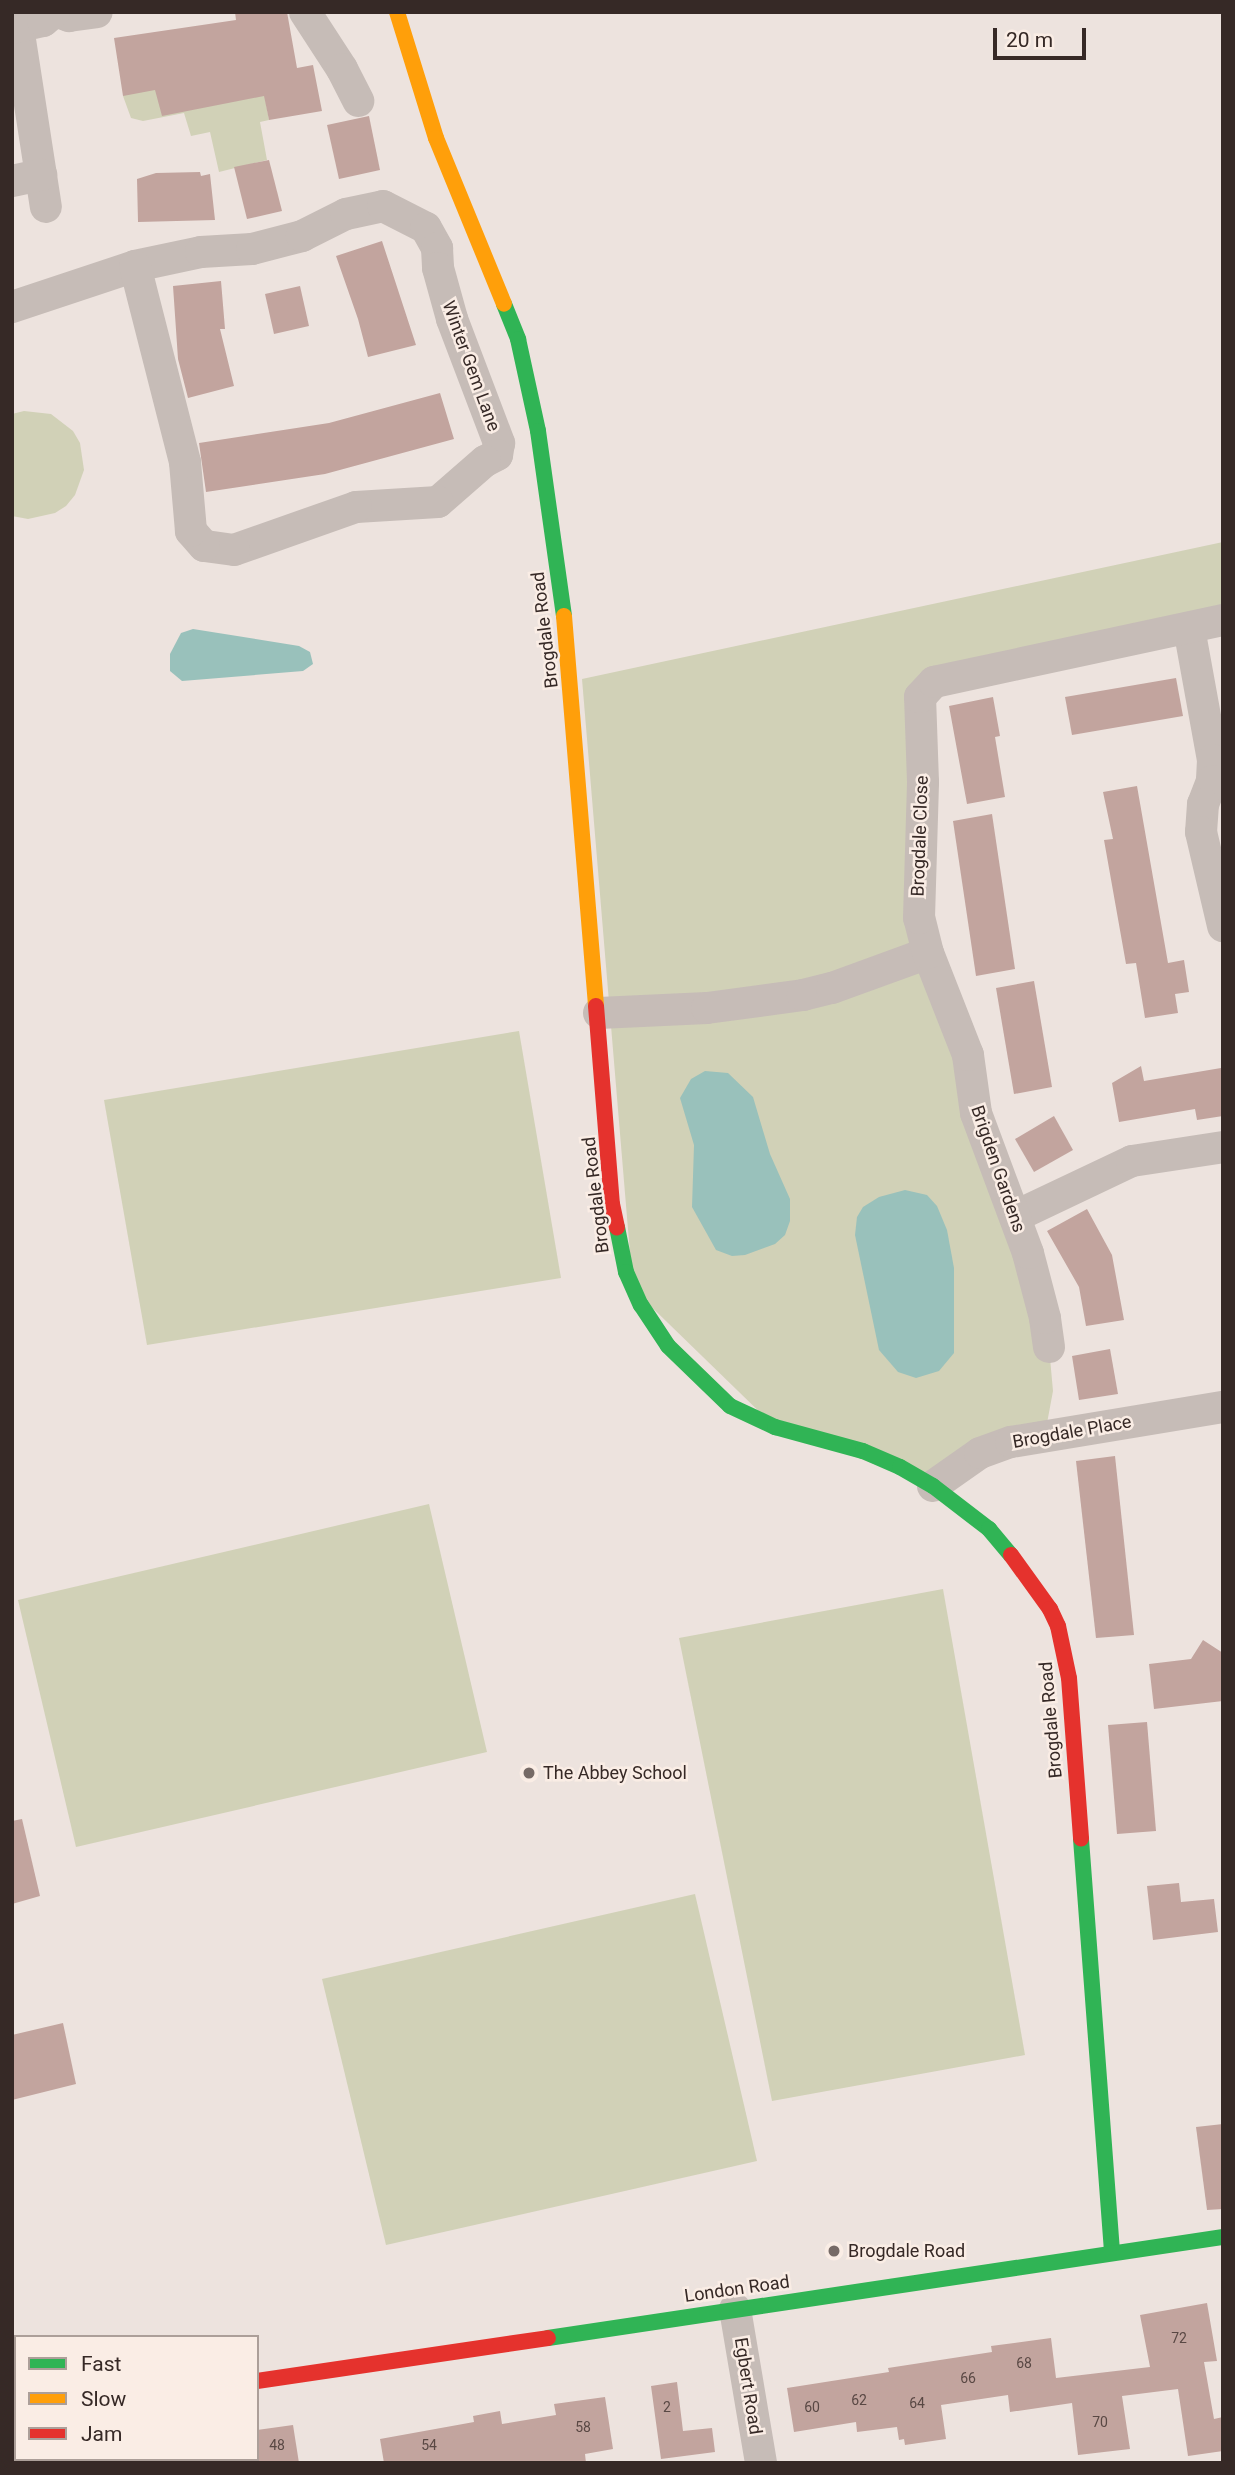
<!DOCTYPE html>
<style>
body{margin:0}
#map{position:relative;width:1235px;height:2475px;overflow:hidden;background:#ede3de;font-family:Roboto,sans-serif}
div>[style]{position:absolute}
.green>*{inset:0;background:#d1d1b7}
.water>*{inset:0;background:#99c1bb}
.building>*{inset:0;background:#c2a49e}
.street>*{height:32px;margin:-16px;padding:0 16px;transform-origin:16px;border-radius:16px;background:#c6bcb7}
.fast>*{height:16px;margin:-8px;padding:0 8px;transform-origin:8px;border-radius:8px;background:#30b455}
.slow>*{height:16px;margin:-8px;padding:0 8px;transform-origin:8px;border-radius:8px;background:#ff9f0a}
.jam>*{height:16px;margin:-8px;padding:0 8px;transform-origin:8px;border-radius:8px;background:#e5322d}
.dots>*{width:19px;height:19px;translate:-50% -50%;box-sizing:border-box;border:4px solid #faede5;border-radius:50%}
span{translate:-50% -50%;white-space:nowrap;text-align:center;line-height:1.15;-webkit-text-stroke:5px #faede5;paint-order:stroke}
.number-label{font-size:14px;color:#594844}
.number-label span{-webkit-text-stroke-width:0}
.street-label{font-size:18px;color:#362926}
.poi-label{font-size:18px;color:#362926}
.left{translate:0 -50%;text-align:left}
.frame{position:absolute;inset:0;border:14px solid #362926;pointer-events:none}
.legend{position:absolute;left:14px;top:2335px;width:245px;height:126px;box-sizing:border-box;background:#faede5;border:2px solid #ac9f99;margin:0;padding:9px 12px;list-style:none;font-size:21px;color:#362926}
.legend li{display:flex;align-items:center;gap:14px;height:35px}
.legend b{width:35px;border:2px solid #ac9f99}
.scale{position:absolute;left:993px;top:28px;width:93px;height:32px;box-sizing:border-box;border:4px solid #362926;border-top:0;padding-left:9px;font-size:21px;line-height:24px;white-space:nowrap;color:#362926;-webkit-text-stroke:5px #faede5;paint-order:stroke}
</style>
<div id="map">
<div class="green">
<i style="clip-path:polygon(145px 68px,264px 92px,269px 120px,260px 122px,267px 160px,219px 172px,210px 132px,191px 136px,184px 113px,143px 121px,131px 118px,123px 96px)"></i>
<i style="clip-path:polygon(24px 411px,51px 414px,73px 431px,80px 443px,84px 470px,75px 495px,66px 506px,55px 513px,28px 519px,12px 516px,12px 414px)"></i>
<i style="clip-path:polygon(1223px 542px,1223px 620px,934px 682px,921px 870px,1049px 1347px,1053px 1391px,1045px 1434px,933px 1486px,775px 1427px,633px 1289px,582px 679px)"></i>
<i style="clip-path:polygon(519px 1031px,561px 1278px,147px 1345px,104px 1100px)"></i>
<i style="clip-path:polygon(429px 1504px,487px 1752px,76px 1847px,18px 1600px)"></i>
<i style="clip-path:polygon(943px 1589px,1025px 2055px,772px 2101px,679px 1638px)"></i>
<i style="clip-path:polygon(695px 1894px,757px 2161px,386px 2245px,322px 1979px)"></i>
</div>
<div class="water">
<i style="clip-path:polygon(193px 629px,299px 646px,310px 652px,313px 664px,303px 671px,182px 681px,170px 671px,170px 654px,181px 633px)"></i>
<i style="clip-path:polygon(705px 1071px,728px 1073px,753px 1097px,770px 1154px,790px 1199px,790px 1221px,785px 1235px,775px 1244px,745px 1255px,732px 1256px,716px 1250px,692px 1207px,694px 1145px,680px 1098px,691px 1079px)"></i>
<i style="clip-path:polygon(905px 1190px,927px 1195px,937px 1206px,947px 1230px,954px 1268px,954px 1353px,939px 1371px,916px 1378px,898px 1372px,879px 1350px,855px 1235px,857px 1217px,863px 1207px,879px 1197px)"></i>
</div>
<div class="building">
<i style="clip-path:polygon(235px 12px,287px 12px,297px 68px,313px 65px,322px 111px,269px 120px,264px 96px,162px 116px,155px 90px,123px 96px,114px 38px,236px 20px)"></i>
<i style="clip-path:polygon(369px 116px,380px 170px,339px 179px,327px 125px)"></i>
<i style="clip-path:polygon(269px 160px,282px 211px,247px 219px,234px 167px)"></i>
<i style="clip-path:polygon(200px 172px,201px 176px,210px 174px,215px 220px,138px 222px,137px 179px,156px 173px)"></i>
<i style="clip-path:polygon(382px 241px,416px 345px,368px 357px,358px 319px,336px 256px)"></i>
<i style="clip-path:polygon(221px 281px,225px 329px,220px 329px,234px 386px,188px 398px,178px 359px,173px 286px)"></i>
<i style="clip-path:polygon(300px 286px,309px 326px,274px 334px,265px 294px)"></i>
<i style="clip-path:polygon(440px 393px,454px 439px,325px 474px,206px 492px,199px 443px,329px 423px)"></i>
<i style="clip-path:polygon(1176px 678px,1183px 716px,1072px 735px,1065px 697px)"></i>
<i style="clip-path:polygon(993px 697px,1000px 736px,995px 737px,1005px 797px,967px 804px,949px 706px)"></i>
<i style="clip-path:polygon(1137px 786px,1168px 963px,1184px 960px,1189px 992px,1175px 994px,1178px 1013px,1145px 1018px,1136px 963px,1126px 964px,1104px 840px,1113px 839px,1103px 792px)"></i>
<i style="clip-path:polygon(992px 814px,1015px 969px,976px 976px,953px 821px)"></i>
<i style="clip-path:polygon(1034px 981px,1052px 1087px,1014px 1094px,996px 988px)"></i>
<i style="clip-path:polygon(1141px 1066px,1144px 1081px,1221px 1068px,1223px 1116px,1197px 1120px,1195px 1109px,1119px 1122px,1112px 1083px)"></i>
<i style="clip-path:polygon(1054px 1116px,1073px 1150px,1034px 1172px,1015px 1139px)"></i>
<i style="clip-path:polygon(1087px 1209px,1112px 1255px,1124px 1320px,1086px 1326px,1079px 1287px,1047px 1231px)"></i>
<i style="clip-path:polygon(1110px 1349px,1118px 1394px,1079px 1400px,1072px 1356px)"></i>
<i style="clip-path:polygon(1115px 1456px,1134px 1635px,1096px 1638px,1076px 1461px)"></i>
<i style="clip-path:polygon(1203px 1640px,1223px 1653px,1223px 1701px,1154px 1709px,1149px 1664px,1191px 1659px)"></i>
<i style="clip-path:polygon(1147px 1722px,1156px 1831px,1117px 1834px,1108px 1725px)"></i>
<i style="clip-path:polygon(22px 1819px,40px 1896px,12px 1904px,12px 1821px)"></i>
<i style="clip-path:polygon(1179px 1883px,1181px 1902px,1214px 1899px,1218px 1932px,1153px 1940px,1147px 1886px)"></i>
<i style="clip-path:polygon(63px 2023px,76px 2084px,12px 2100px,12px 2035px)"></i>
<i style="clip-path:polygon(1223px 2124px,1223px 2209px,1207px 2210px,1196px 2127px)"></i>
<i style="clip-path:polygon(1207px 2303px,1217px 2361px,1204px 2362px,1214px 2419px,1223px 2417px,1223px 2451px,1188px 2456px,1178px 2389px,1122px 2396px,1130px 2449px,1078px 2455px,1072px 2403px,1010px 2412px,1008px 2395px,941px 2405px,946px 2439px,905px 2445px,904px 2439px,899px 2440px,897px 2427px,857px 2432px,856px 2422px,794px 2432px,787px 2388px,889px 2372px,888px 2368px,992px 2352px,991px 2346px,1051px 2338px,1056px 2378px,1150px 2367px,1140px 2315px)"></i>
<i style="clip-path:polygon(677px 2382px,683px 2431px,712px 2428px,715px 2452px,661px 2459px,651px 2386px)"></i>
<i style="clip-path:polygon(605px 2397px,613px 2449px,585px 2454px,586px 2463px,384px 2463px,380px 2439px,474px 2422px,473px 2416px,500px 2411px,502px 2424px,556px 2415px,554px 2404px)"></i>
<i style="clip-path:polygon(293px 2425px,299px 2463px,257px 2463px,257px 2430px)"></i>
</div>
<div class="street">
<i style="left:58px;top:12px;width:12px;rotate:20deg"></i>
<i style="left:69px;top:16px;width:28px;rotate:-8deg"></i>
<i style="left:305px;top:12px;width:68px;rotate:57deg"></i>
<i style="left:342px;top:69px;width:36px;rotate:63deg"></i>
<i style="left:18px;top:27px;width:182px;rotate:81.2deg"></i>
<i style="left:12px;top:28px;width:32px;rotate:-13deg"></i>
<i style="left:43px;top:21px;width:14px;rotate:-39deg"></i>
<i style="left:12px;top:181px;width:30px;rotate:-12deg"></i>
<i style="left:12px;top:307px;width:130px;rotate:-18.4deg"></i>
<i style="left:135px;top:266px;width:67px;rotate:-12deg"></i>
<i style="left:201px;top:252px;width:51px;rotate:-3.4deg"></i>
<i style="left:252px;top:249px;width:52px;rotate:-14.6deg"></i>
<i style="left:302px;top:236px;width:49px;rotate:-26.6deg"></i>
<i style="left:346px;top:214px;width:38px;rotate:-12deg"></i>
<i style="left:383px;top:206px;width:48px;rotate:27.1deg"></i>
<i style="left:426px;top:228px;width:23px;rotate:61deg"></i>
<i style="left:437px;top:248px;width:20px;rotate:87deg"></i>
<i style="left:438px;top:268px;width:53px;rotate:74.6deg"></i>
<i style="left:452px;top:319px;width:133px;rotate:69.2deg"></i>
<i style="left:499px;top:443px;width:12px;rotate:99deg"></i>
<i style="left:497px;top:455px;width:13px;rotate:153deg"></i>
<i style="left:485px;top:461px;width:62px;rotate:138.9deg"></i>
<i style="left:438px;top:502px;width:82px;rotate:176.5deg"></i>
<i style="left:356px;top:507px;width:129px;rotate:160.6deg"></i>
<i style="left:234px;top:550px;width:30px;rotate:-172deg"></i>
<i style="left:204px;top:546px;width:20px;rotate:-131deg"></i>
<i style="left:191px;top:531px;width:69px;rotate:-95deg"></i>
<i style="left:185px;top:462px;width:202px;rotate:-104.3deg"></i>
<i style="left:1189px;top:628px;width:134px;rotate:79.7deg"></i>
<i style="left:1213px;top:760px;width:21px;rotate:93deg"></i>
<i style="left:1212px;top:781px;width:25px;rotate:111deg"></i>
<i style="left:1203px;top:804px;width:28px;rotate:94deg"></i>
<i style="left:1201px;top:832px;width:97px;rotate:76.8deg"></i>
<i style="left:599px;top:1013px;width:108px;rotate:-2.7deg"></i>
<i style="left:707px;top:1008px;width:97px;rotate:-7.7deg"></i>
<i style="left:803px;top:995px;width:30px;rotate:-14deg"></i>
<i style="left:832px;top:988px;width:102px;rotate:-20deg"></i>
<i style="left:1016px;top:1216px;width:128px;rotate:-25.4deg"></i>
<i style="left:1132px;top:1161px;width:92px;rotate:-8.7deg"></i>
<i style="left:1049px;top:1347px;width:29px;rotate:-98deg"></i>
<i style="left:1045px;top:1318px;width:67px;rotate:-104.7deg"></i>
<i style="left:1028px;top:1253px;width:149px;rotate:-110.4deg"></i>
<i style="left:976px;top:1113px;width:59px;rotate:-97.9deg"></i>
<i style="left:968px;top:1055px;width:110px;rotate:-111.4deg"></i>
<i style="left:928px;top:953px;width:36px;rotate:-104deg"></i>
<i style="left:919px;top:918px;width:136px;rotate:-88.3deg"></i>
<i style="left:923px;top:782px;width:85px;rotate:-92deg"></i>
<i style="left:920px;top:697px;width:21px;rotate:-47deg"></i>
<i style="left:934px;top:682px;width:296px;rotate:-12.1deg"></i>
<i style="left:933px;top:1486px;width:57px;rotate:-35.1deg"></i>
<i style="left:980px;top:1453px;width:33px;rotate:-20deg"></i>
<i style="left:1011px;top:1442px;width:215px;rotate:-9.4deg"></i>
<i style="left:735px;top:2309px;width:156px;rotate:80.4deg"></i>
</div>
<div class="fast">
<i style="left:504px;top:304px;width:38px;rotate:68deg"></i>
<i style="left:518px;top:339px;width:94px;rotate:77.7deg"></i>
<i style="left:538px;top:431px;width:187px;rotate:82deg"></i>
<i style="left:617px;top:1227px;width:46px;rotate:78.7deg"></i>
<i style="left:626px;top:1272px;width:36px;rotate:66deg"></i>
<i style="left:641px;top:1305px;width:49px;rotate:56.6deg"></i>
<i style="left:668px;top:1346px;width:86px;rotate:44.1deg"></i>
<i style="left:730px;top:1406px;width:50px;rotate:25deg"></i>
<i style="left:775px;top:1427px;width:91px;rotate:15.3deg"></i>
<i style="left:863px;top:1451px;width:40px;rotate:23.4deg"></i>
<i style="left:900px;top:1467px;width:38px;rotate:30deg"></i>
<i style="left:933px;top:1486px;width:71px;rotate:37.5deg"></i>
<i style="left:989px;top:1529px;width:34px;rotate:50deg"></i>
<i style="left:1081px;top:1839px;width:415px;rotate:85.7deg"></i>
<i style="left:548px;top:2338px;width:683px;rotate:-8.51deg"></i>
<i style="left:12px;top:2417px;width:4px"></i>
</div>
<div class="slow">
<i style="left:397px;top:12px;width:132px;rotate:72.8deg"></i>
<i style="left:436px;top:138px;width:179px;rotate:67.7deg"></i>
<i style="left:564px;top:616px;width:391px;rotate:85.3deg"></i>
</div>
<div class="jam">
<i style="left:596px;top:1006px;width:199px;rotate:85.4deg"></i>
<i style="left:612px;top:1204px;width:24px;rotate:78deg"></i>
<i style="left:1011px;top:1555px;width:67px;rotate:54.2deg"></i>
<i style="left:1050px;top:1609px;width:19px;rotate:65deg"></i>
<i style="left:1058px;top:1626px;width:53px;rotate:78.1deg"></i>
<i style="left:1069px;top:1678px;width:161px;rotate:85.7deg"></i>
<i style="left:257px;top:2381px;width:294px;rotate:-8.4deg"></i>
</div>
<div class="dots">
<i style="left:529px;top:1773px;background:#766a66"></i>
<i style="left:834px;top:2251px;background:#766a66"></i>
</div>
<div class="number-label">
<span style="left:1179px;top:2338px">72</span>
<span style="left:1024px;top:2363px">68</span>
<span style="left:968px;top:2378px">66</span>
<span style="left:859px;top:2400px">62</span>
<span style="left:917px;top:2403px">64</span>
<span style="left:667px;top:2407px">2</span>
<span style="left:812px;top:2407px">60</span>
<span style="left:1100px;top:2422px">70</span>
<span style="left:583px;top:2427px">58</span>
<span style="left:277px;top:2445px">48</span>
<span style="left:429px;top:2445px">54</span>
</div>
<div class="street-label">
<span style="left:471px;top:366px;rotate:70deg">Winter Gem Lane</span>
<span style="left:545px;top:630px;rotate:-97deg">Brogdale Road</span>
<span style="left:920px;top:836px;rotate:-88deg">Brogdale Close</span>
<span style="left:998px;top:1169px;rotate:71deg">Brigden Gardens</span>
<span style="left:596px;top:1195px;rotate:-97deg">Brogdale Road</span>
<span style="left:1072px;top:1432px;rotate:-10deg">Brogdale Place</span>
<span style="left:1051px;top:1720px;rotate:-95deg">Brogdale Road</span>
<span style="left:737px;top:2289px;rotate:-8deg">London Road</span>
<span style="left:748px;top:2386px;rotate:81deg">Egbert Road</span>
</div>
<div class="poi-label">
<span class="left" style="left:543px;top:1773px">The Abbey School</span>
<span class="left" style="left:848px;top:2251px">Brogdale Road</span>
</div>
<div class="frame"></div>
<ul class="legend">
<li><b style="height:9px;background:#30b455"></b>Fast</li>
<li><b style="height:9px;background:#ff9f0a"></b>Slow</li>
<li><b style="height:9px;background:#e5322d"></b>Jam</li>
</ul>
<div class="scale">20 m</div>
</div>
